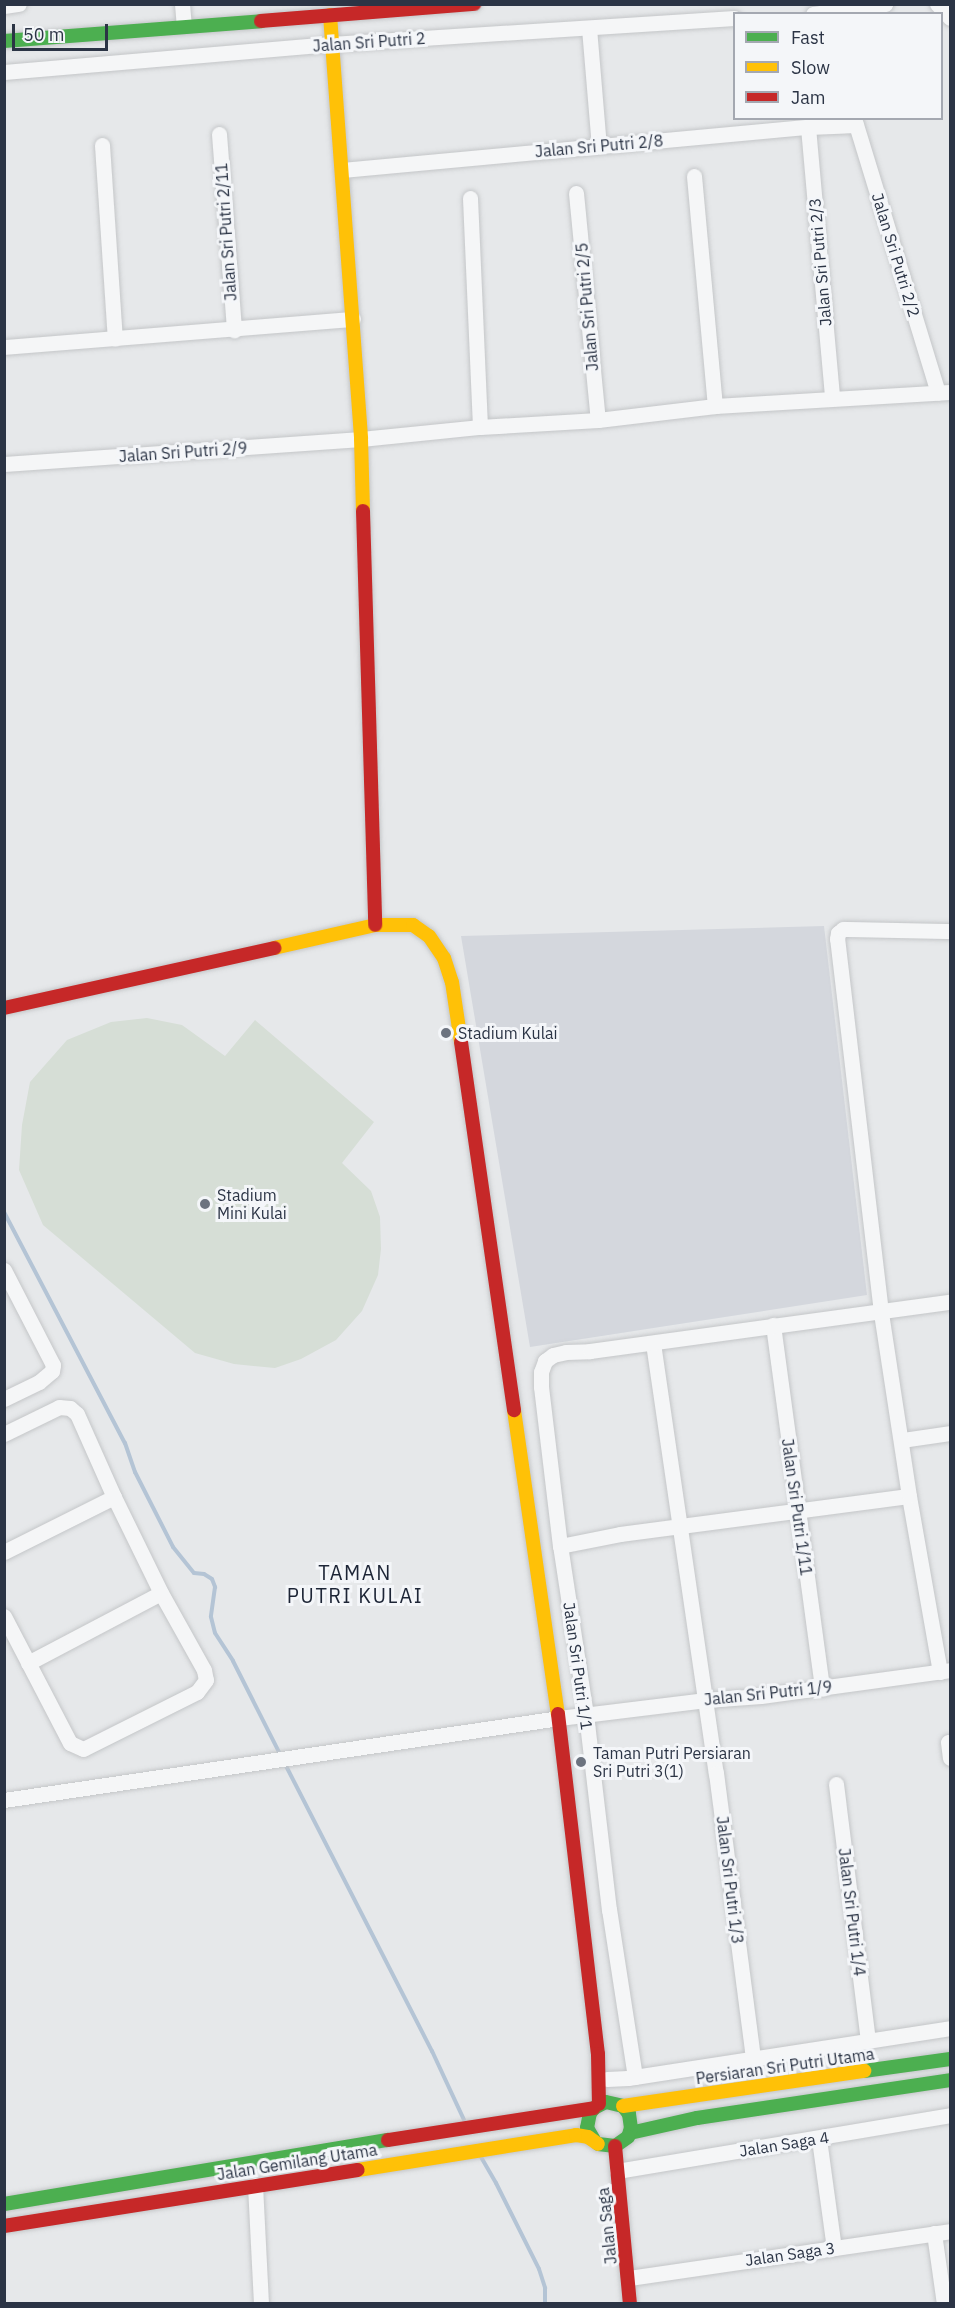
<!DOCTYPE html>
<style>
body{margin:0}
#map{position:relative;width:955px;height:2308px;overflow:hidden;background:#e6e8ea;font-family:"IBM Plex Sans",sans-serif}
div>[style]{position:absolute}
.built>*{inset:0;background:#d4d7dd}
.green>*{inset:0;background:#d6ded6}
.stream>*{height:4px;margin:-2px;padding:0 2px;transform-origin:2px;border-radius:2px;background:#b4c4d5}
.roads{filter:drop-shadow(0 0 2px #c4c6c8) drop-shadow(0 0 2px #c4c6c8)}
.street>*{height:15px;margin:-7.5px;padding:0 7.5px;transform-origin:7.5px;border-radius:7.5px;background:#f5f6f7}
.fast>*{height:14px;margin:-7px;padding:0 7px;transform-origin:7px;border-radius:7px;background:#4caf50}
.slow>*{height:14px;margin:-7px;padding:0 7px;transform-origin:7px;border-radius:7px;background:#ffc107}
.jam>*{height:14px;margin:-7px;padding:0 7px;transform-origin:7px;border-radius:7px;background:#c62828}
.dots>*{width:16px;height:16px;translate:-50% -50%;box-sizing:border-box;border:3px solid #f4f6f9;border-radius:50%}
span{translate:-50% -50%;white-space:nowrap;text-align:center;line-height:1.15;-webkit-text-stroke:6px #f4f6f9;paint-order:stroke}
.street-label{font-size:16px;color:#2b3445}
.poi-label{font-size:16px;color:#2b3445}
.left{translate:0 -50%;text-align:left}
.quarter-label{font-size:20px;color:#1d2536;letter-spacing:1.5px}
.frame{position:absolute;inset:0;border:6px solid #2b3445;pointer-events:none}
.legend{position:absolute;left:733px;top:12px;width:210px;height:108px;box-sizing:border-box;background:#f4f6f9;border:2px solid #a4a8b1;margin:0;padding:8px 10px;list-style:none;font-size:18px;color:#2b3445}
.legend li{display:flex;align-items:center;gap:12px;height:30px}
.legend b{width:30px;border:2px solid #a4a8b1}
.scale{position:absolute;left:12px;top:24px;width:96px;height:27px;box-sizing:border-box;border:3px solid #2b3445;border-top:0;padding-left:8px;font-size:18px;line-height:21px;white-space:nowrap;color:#2b3445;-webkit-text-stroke:4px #f4f6f9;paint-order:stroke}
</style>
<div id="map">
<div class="built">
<i style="clip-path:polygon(824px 926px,867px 1295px,530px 1347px,461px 936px)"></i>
</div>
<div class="green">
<i style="clip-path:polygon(147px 1018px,182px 1025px,225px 1056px,255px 1020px,374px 1122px,342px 1163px,371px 1191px,380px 1217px,381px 1249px,378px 1275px,362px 1311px,336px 1340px,301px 1359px,275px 1368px,234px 1364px,195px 1353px,43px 1225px,19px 1170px,22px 1125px,30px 1082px,67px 1040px,111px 1022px)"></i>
</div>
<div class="stream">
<i style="left:4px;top:1212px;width:261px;rotate:62.4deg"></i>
<i style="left:125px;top:1443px;width:31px;rotate:71deg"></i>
<i style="left:135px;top:1472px;width:84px;rotate:63.1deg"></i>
<i style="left:173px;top:1547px;width:33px;rotate:51deg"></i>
<i style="left:194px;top:1573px;width:10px;rotate:6deg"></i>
<i style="left:204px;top:1574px;width:9px;rotate:32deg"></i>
<i style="left:212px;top:1579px;width:9px;rotate:69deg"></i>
<i style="left:215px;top:1587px;width:30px;rotate:98deg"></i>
<i style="left:211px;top:1617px;width:16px;rotate:76deg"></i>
<i style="left:215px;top:1633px;width:33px;rotate:57deg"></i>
<i style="left:233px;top:1661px;width:106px;rotate:63.2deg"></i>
<i style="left:284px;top:1762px;width:325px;rotate:62.9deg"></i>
<i style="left:432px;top:2051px;width:76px;rotate:65.1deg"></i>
<i style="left:481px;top:2157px;width:30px;rotate:60deg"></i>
<i style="left:496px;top:2183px;width:96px;rotate:63.4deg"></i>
<i style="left:539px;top:2269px;width:20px;rotate:72deg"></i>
<i style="left:545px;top:2288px;width:16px;rotate:90deg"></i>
</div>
<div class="roads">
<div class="street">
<i style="left:182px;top:4px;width:22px;rotate:85deg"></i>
<i style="left:937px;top:4px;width:19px;rotate:47deg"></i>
<i style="left:4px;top:6px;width:15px;rotate:-8deg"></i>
<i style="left:813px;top:14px;width:73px;rotate:-7.9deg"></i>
<i style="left:589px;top:28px;width:118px;rotate:85.2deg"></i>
<i style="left:4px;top:72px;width:328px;rotate:-4.9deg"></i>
<i style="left:331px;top:44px;width:404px;rotate:-3.7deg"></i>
<i style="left:854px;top:118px;width:287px;rotate:73deg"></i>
<i style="left:808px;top:127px;width:272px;rotate:84.9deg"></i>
<i style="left:219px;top:134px;width:197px;rotate:85.6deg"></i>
<i style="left:102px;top:145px;width:194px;rotate:86.2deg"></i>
<i style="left:342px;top:170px;width:468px;rotate:-5.3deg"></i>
<i style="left:808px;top:127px;width:48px;rotate:-2.4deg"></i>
<i style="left:694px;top:176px;width:231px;rotate:84.8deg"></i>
<i style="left:576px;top:193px;width:228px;rotate:84.5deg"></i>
<i style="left:470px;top:198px;width:229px;rotate:87.5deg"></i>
<i style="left:4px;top:347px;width:350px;rotate:-4.6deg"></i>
<i style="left:4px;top:464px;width:358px;rotate:-4deg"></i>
<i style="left:361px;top:439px;width:120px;rotate:-5.8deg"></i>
<i style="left:480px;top:427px;width:118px;rotate:-3.4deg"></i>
<i style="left:598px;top:420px;width:118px;rotate:-6.8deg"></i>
<i style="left:715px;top:406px;width:235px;rotate:-3.4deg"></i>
<i style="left:4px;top:1270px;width:107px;rotate:62.7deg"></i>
<i style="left:53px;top:1365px;width:6px;rotate:99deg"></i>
<i style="left:52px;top:1371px;width:17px;rotate:140deg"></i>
<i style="left:39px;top:1382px;width:39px;rotate:154deg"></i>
<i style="left:773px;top:1325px;width:367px;rotate:82.3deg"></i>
<i style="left:653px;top:1343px;width:435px;rotate:81.7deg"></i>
<i style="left:716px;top:1773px;width:288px;rotate:82.6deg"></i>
<i style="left:4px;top:1434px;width:61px;rotate:-26.1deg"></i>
<i style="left:59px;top:1407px;width:11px;rotate:5deg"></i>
<i style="left:70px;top:1408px;width:9px;rotate:41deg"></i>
<i style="left:77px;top:1414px;width:91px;rotate:66deg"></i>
<i style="left:114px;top:1497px;width:107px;rotate:63.9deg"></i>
<i style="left:161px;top:1593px;width:88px;rotate:60.8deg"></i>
<i style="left:204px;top:1670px;width:10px;rotate:79deg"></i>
<i style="left:206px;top:1680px;width:15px;rotate:127deg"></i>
<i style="left:197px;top:1692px;width:127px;rotate:153.4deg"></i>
<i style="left:83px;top:1749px;width:14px;rotate:-155deg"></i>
<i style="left:70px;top:1743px;width:143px;rotate:-117.5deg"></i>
<i style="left:902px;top:1440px;width:49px;rotate:-8.3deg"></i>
<i style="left:560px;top:1546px;width:61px;rotate:-11.3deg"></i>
<i style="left:620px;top:1534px;width:291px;rotate:-7.5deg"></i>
<i style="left:4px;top:1552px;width:123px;rotate:-26.6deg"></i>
<i style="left:28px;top:1663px;width:150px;rotate:-27.8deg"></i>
<i style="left:940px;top:1672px;width:179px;rotate:-100deg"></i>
<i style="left:909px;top:1496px;width:186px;rotate:-98.7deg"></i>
<i style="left:881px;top:1312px;width:376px;rotate:-96.7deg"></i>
<i style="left:837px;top:939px;width:6px;rotate:-81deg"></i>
<i style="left:838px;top:933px;width:6px;rotate:-39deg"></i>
<i style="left:843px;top:929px;width:107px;rotate:1.1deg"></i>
<i style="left:948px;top:1742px;width:16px;rotate:83deg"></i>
<i style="left:836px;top:1784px;width:258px;rotate:82.9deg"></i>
<i style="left:4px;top:1800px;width:561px;rotate:-8.4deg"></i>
<i style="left:559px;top:1718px;width:148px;rotate:-7deg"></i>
<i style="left:706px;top:1700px;width:55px;rotate:-4.2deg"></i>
<i style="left:761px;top:1696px;width:191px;rotate:-7.8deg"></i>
<i style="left:635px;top:2077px;width:169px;rotate:-98.8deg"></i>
<i style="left:609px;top:1910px;width:196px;rotate:-96.7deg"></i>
<i style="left:586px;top:1715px;width:171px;rotate:-98.7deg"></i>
<i style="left:560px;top:1546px;width:160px;rotate:-96.8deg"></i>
<i style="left:541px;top:1387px;width:15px;rotate:-90deg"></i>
<i style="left:541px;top:1372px;width:12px;rotate:-70deg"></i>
<i style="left:545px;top:1361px;width:10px;rotate:-37deg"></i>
<i style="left:553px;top:1355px;width:13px;rotate:-13deg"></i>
<i style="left:566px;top:1352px;width:24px;rotate:-2deg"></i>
<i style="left:590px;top:1351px;width:363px;rotate:-7.8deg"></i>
<i style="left:607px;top:2079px;width:21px;rotate:-3deg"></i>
<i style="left:628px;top:2078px;width:326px;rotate:-8.8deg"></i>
<i style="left:819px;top:2139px;width:110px;rotate:82.2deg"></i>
<i style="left:617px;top:2171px;width:338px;rotate:-9.5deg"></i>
<i style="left:255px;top:2185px;width:119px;rotate:87.1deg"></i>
<i style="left:934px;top:2233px;width:72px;rotate:82deg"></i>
<i style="left:629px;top:2278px;width:324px;rotate:-8.3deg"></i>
</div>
<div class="fast">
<i style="left:4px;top:41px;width:258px;rotate:-4.4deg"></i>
<i style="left:864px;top:2071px;width:87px;rotate:-7.9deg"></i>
<i style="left:630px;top:2133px;width:69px;rotate:-12.6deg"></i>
<i style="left:697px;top:2118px;width:256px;rotate:-8.5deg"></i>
<i style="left:594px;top:2140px;width:14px;rotate:-120deg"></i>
<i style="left:587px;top:2128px;width:15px;rotate:-79deg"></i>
<i style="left:590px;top:2113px;width:6px;rotate:-51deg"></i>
<i style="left:594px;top:2108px;width:13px;rotate:-27deg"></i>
<i style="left:606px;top:2102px;width:17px;rotate:13deg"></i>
<i style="left:623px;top:2106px;width:10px;rotate:53deg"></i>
<i style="left:629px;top:2114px;width:14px;rotate:82deg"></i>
<i style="left:631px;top:2128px;width:9px;rotate:108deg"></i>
<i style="left:628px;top:2137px;width:16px;rotate:145deg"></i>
<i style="left:615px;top:2146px;width:17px;rotate:-173deg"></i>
<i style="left:4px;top:2204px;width:389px;rotate:-9.5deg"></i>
</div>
<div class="slow">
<i style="left:330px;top:15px;width:425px;rotate:85.8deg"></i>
<i style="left:361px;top:439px;width:72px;rotate:88.4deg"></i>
<i style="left:274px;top:948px;width:104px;rotate:-12.8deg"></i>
<i style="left:375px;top:925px;width:38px"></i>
<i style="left:413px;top:925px;width:19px;rotate:35deg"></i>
<i style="left:429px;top:936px;width:27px;rotate:56deg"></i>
<i style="left:444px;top:958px;width:25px;rotate:72deg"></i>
<i style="left:452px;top:982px;width:61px;rotate:81.5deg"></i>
<i style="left:514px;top:1410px;width:307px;rotate:81.8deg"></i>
<i style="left:623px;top:2106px;width:244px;rotate:-8.3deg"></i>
<i style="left:358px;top:2170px;width:221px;rotate:-9.1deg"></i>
<i style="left:576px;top:2135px;width:12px;rotate:9deg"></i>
<i style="left:588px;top:2137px;width:12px;rotate:35deg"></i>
</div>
<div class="jam">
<i style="left:261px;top:21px;width:214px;rotate:-4.6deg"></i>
<i style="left:363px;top:511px;width:414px;rotate:88.3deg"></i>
<i style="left:4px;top:1008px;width:277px;rotate:-12.5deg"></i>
<i style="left:461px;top:1042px;width:372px;rotate:81.8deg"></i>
<i style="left:558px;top:1714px;width:342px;rotate:83.3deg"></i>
<i style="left:598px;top:2054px;width:50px;rotate:88.9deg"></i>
<i style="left:388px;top:2140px;width:208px;rotate:-8.8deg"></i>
<i style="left:615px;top:2146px;width:159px;rotate:84.6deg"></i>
<i style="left:4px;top:2226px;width:358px;rotate:-9deg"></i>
</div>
</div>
<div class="dots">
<i style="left:446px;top:1033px;background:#6c737f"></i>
<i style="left:205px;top:1204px;background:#6c737f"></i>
<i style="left:581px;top:1762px;background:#6c737f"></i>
</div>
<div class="street-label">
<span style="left:369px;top:42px;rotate:-4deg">Jalan Sri Putri 2</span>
<span style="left:599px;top:146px;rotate:-5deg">Jalan Sri Putri 2/8</span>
<span style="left:226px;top:232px;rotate:-94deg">Jalan Sri Putri 2/11</span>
<span style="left:896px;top:255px;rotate:73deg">Jalan Sri Putri 2/2</span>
<span style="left:820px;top:262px;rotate:-95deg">Jalan Sri Putri 2/3</span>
<span style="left:587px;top:307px;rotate:-95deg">Jalan Sri Putri 2/5</span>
<span style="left:183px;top:452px;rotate:-4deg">Jalan Sri Putri 2/9</span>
<span style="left:797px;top:1507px;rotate:82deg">Jalan Sri Putri 1/11</span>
<span style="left:578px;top:1666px;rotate:82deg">Jalan Sri Putri 1/1</span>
<span style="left:768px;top:1693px;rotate:-6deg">Jalan Sri Putri 1/9</span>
<span style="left:730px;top:1880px;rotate:83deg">Jalan Sri Putri 1/3</span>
<span style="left:852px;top:1912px;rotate:83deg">Jalan Sri Putri 1/4</span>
<span style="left:785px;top:2066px;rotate:-8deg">Persiaran Sri Putri Utama</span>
<span style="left:784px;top:2144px;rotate:-9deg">Jalan Saga 4</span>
<span style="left:297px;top:2162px;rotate:-9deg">Jalan Gemilang Utama</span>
<span style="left:607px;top:2226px;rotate:-96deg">Jalan Saga</span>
<span style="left:790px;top:2254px;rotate:-8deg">Jalan Saga 3</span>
</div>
<div class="poi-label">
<span class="left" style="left:458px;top:1033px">Stadium Kulai</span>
<span class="left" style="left:217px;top:1204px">Stadium<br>Mini Kulai</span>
<span class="left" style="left:593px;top:1762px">Taman Putri Persiaran<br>Sri Putri 3(1)</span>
</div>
<div class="quarter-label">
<span style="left:355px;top:1584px">TAMAN<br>PUTRI KULAI</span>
</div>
<div class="frame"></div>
<ul class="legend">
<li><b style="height:8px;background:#4caf50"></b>Fast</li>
<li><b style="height:8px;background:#ffc107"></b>Slow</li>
<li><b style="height:8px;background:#c62828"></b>Jam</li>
</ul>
<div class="scale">50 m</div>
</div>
